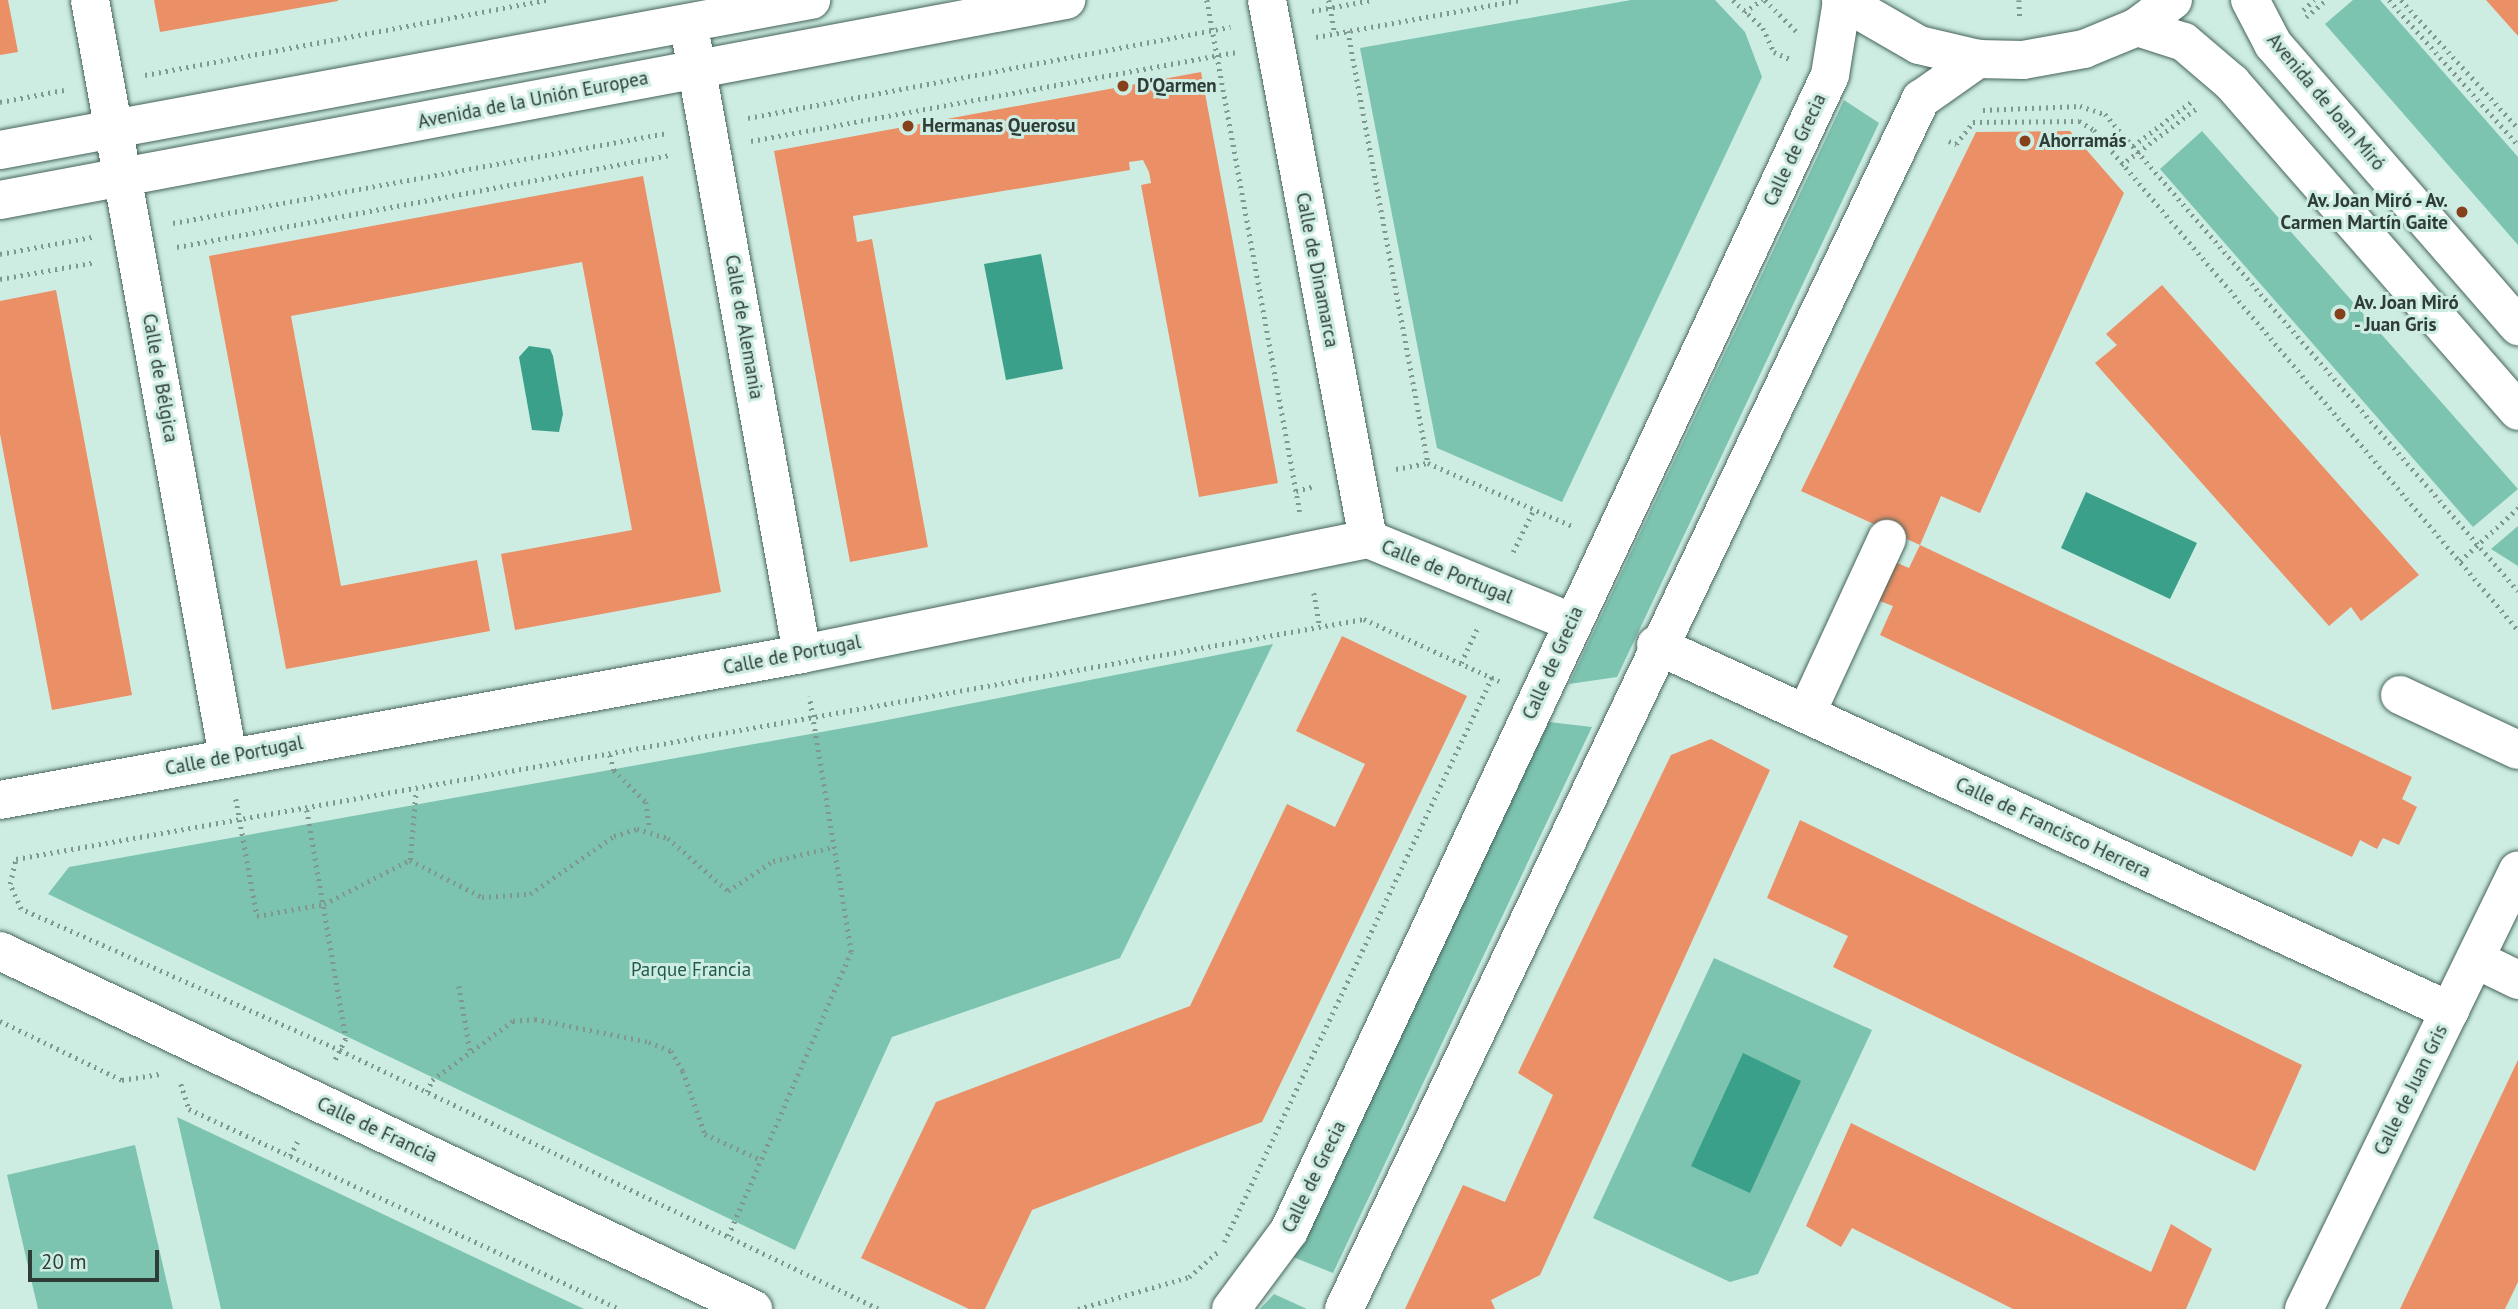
<!DOCTYPE html>
<meta charset="utf-8">
<style>
body{margin:0}
#map{position:relative;width:2518px;height:1309px;overflow:hidden;background:#cdede3;font-family:"PT Sans",sans-serif}
div>[style]{position:absolute}
.green>*{inset:0;background:#7cc3b0}
.water>*{inset:0;background:#3ba089}
.building>*{inset:0;background:#ea8f66}
.path>*{height:4.5px;margin-top:-2.25px;transform-origin:0;background:repeating-linear-gradient(90deg,#809790 0 2px,transparent 0 7px)}
.roads{filter:drop-shadow(0 0 2px #46635b) drop-shadow(0 0 2px #46635b)}
.minor>*{height:38px;margin:-19px;padding:0 19px;transform-origin:19px;border-radius:19px;background:#fff}
.dots>*{width:19px;height:19px;translate:-50% -50%;box-sizing:border-box;border:4px solid #cdede3;border-radius:50%}
span{translate:-50% -50%;white-space:nowrap;text-align:center;line-height:1.15;-webkit-text-stroke:6px #cdede3;paint-order:stroke}
.poi-label{font-size:19px;color:#2f3c38;font-weight:700}
.left{translate:0 -50%;text-align:left}
.right{translate:-100% -50%;text-align:right}
.street-label{font-size:19px;color:#2f3c38}
.park-label{font-size:19px;color:#23594d}
.scale{position:absolute;left:28px;top:1250px;width:131px;height:32px;box-sizing:border-box;border:4px solid #2f3c38;border-top:0;padding-left:9px;font-size:21px;line-height:24px;white-space:nowrap;color:#2f3c38;-webkit-text-stroke:5px #cdede3;paint-order:stroke}
</style>
<div id="map">
<div class="green">
<i style="clip-path:polygon(1631px 0,1715px 0,1745px 32px,1762px 77px,1562px 502px,1437px 448px,1360px 48px)"></i>
<i style="clip-path:polygon(2353px 0,2380px 0,2518px 157px,2518px 245px,2325px 24px)"></i>
<i style="clip-path:polygon(1844px 100px,1879px 123px,1617px 677px,1569px 684px)"></i>
<i style="clip-path:polygon(2202px 131px,2518px 489px,2473px 527px,2160px 169px)"></i>
<i style="clip-path:polygon(2518px 526px,2518px 566px,2491px 549px)"></i>
<i style="clip-path:polygon(1273px 644px,1120px 958px,892px 1037px,795px 1250px,48px 894px,69px 867px,877px 722px)"></i>
<i style="clip-path:polygon(1549px 722px,1592px 727px,1333px 1273px,1293px 1257px)"></i>
<i style="clip-path:polygon(1714px 958px,1872px 1030px,1758px 1274px,1730px 1282px,1593px 1218px)"></i>
<i style="clip-path:polygon(177px 1117px,584px 1309px,221px 1309px)"></i>
<i style="clip-path:polygon(135px 1145px,173px 1309px,38px 1309px,7px 1175px)"></i>
<i style="clip-path:polygon(1274px 1294px,1307px 1309px,1260px 1309px)"></i>
</div>
<div class="water">
<i style="clip-path:polygon(1041px 254px,1063px 369px,1006px 380px,984px 264px)"></i>
<i style="clip-path:polygon(529px 346px,550px 349px,553px 356px,563px 414px,559px 432px,532px 430px,519px 357px)"></i>
<i style="clip-path:polygon(2086px 492px,2197px 543px,2170px 599px,2061px 548px)"></i>
<i style="clip-path:polygon(1743px 1053px,1801px 1081px,1750px 1193px,1691px 1166px)"></i>
</div>
<div class="building">
<i style="clip-path:polygon(0 0,8px 0,18px 52px,0 55px)"></i>
<i style="clip-path:polygon(154px 0,338px 0,338px 1px,160px 32px)"></i>
<i style="clip-path:polygon(2486px 0,2518px 0,2518px 36px)"></i>
<i style="clip-path:polygon(1201px 72px,1278px 483px,1199px 497px,1141px 185px,1151px 183px,1149px 172px,1143px 160px,1129px 162px,1130px 170px,853px 216px,857px 242px,872px 239px,928px 547px,850px 562px,774px 151px)"></i>
<i style="clip-path:polygon(2070px 131px,2124px 193px,1980px 513px,1941px 496px,1920px 545px,1801px 491px,1976px 132px)"></i>
<i style="clip-path:polygon(643px 176px,721px 592px,515px 630px,501px 554px,632px 530px,582px 262px,291px 316px,341px 586px,477px 560px,490px 631px,286px 669px,209px 256px)"></i>
<i style="clip-path:polygon(2162px 285px,2419px 575px,2361px 621px,2351px 607px,2329px 626px,2095px 363px,2117px 345px,2106px 334px)"></i>
<i style="clip-path:polygon(56px 290px,132px 695px,52px 710px,0 434px,0 301px)"></i>
<i style="clip-path:polygon(1920px 545px,2412px 777px,2402px 799px,2417px 807px,2399px 845px,2383px 838px,2377px 849px,2360px 840px,2352px 857px,1880px 635px,1893px 606px,1877px 600px,1895px 562px,1909px 568px)"></i>
<i style="clip-path:polygon(1342px 636px,1467px 696px,1262px 1122px,1032px 1210px,985px 1309px,969px 1309px,861px 1258px,936px 1102px,1190px 1006px,1287px 804px,1335px 827px,1365px 764px,1296px 731px)"></i>
<i style="clip-path:polygon(1711px 739px,1770px 770px,1540px 1275px,1491px 1300px,1495px 1309px,1405px 1309px,1463px 1185px,1505px 1202px,1553px 1095px,1518px 1073px,1671px 755px)"></i>
<i style="clip-path:polygon(1800px 820px,2302px 1065px,2255px 1171px,1833px 967px,1848px 936px,1767px 898px)"></i>
<i style="clip-path:polygon(2518px 1060px,2518px 1282px,2505px 1309px,2400px 1309px)"></i>
<i style="clip-path:polygon(1851px 1123px,2151px 1272px,2171px 1224px,2212px 1249px,2186px 1309px,2013px 1309px,1852px 1228px,1841px 1247px,1806px 1226px)"></i>
</div>
<div class="path">
<i style="left:1207px;top:0;width:520px;rotate:79.71deg"></i>
<i style="left:1329px;top:0;width:34px;rotate:80deg"></i>
<i style="left:1733px;top:0;width:41px;rotate:43deg"></i>
<i style="left:1763px;top:28px;width:26px;rotate:65deg"></i>
<i style="left:1774px;top:52px;width:20px;rotate:24deg"></i>
<i style="left:1765px;top:0;width:44px;rotate:45deg"></i>
<i style="left:2019px;top:0;width:20px;rotate:87deg"></i>
<i style="left:2389px;top:0;width:194px;rotate:48.3deg"></i>
<i style="left:2401px;top:0;width:173px;rotate:47.6deg"></i>
<i style="left:2303px;top:10px;width:15px;rotate:-42deg"></i>
<i style="left:1312px;top:11px;width:61px;rotate:-10.4deg"></i>
<i style="left:1744px;top:12px;width:22px;rotate:-34deg"></i>
<i style="left:2306px;top:17px;width:26px;rotate:-40deg"></i>
<i style="left:1348px;top:31px;width:439px;rotate:79.5deg"></i>
<i style="left:1316px;top:37px;width:207px;rotate:-10.3deg"></i>
<i style="left:145px;top:75px;width:409px;rotate:-10.6deg"></i>
<i style="left:0;top:102px;width:65px;rotate:-10.6deg"></i>
<i style="left:1983px;top:110px;width:97px;rotate:-2.4deg"></i>
<i style="left:2080px;top:106px;width:26px;rotate:18deg"></i>
<i style="left:2105px;top:114px;width:631px;rotate:49.11deg"></i>
<i style="left:748px;top:118px;width:491px;rotate:-10.7deg"></i>
<i style="left:751px;top:141px;width:492px;rotate:-10.4deg"></i>
<i style="left:1949px;top:141px;width:8px;rotate:23deg"></i>
<i style="left:1956px;top:144px;width:28px;rotate:-52deg"></i>
<i style="left:1973px;top:122px;width:106px;rotate:-0.5deg"></i>
<i style="left:2079px;top:121px;width:17px;rotate:31deg"></i>
<i style="left:2094px;top:130px;width:656px;rotate:49.7deg"></i>
<i style="left:2133px;top:146px;width:73px;rotate:-37.2deg"></i>
<i style="left:2121px;top:165px;width:95px;rotate:-36.9deg"></i>
<i style="left:173px;top:223px;width:502px;rotate:-10.33deg"></i>
<i style="left:177px;top:247px;width:502px;rotate:-10.57deg"></i>
<i style="left:0;top:254px;width:94px;rotate:-10.5deg"></i>
<i style="left:0;top:279px;width:97px;rotate:-10deg"></i>
<i style="left:1396px;top:469px;width:33px;rotate:-11deg"></i>
<i style="left:1428px;top:463px;width:157px;rotate:23.6deg"></i>
<i style="left:1296px;top:491px;width:20px;rotate:-15deg"></i>
<i style="left:1513px;top:552px;width:48px;rotate:-64deg"></i>
<i style="left:2460px;top:561px;width:79px;rotate:-42.4deg"></i>
<i style="left:1314px;top:593px;width:35px;rotate:80deg"></i>
<i style="left:1461px;top:663px;width:40px;rotate:-65deg"></i>
<i style="left:610px;top:755px;width:16px;rotate:75deg"></i>
<i style="left:614px;top:770px;width:45px;rotate:45deg"></i>
<i style="left:646px;top:802px;width:28px;rotate:82deg"></i>
<i style="left:236px;top:799px;width:119px;rotate:79.8deg"></i>
<i style="left:257px;top:916px;width:68px;rotate:-10.2deg"></i>
<i style="left:324px;top:904px;width:97px;rotate:-27.1deg"></i>
<i style="left:410px;top:860px;width:81px;rotate:27.2deg"></i>
<i style="left:482px;top:897px;width:48px;rotate:-3.6deg"></i>
<i style="left:530px;top:894px;width:102px;rotate:-34.6deg"></i>
<i style="left:614px;top:836px;width:24px;rotate:-17deg"></i>
<i style="left:637px;top:829px;width:32px;rotate:16deg"></i>
<i style="left:668px;top:838px;width:80px;rotate:41.5deg"></i>
<i style="left:728px;top:891px;width:54px;rotate:-33.7deg"></i>
<i style="left:773px;top:861px;width:63px;rotate:-12.9deg"></i>
<i style="left:307px;top:810px;width:232px;rotate:80.3deg"></i>
<i style="left:346px;top:1039px;width:27px;rotate:117deg"></i>
<i style="left:410px;top:860px;width:70px;rotate:-85.1deg"></i>
<i style="left:459px;top:986px;width:65px;rotate:80.2deg"></i>
<i style="left:0;top:1021px;width:136px;rotate:25.8deg"></i>
<i style="left:122px;top:1080px;width:38px;rotate:-9deg"></i>
<i style="left:181px;top:1084px;width:26px;rotate:72deg"></i>
<i style="left:189px;top:1109px;width:475px;rotate:24.9deg"></i>
<i style="left:427px;top:1092px;width:13px;rotate:-67deg"></i>
<i style="left:432px;top:1080px;width:100px;rotate:-36.1deg"></i>
<i style="left:513px;top:1021px;width:22px;rotate:-5deg"></i>
<i style="left:535px;top:1019px;width:116px;rotate:11.4deg"></i>
<i style="left:649px;top:1042px;width:24px;rotate:22deg"></i>
<i style="left:671px;top:1051px;width:23px;rotate:59deg"></i>
<i style="left:683px;top:1071px;width:67px;rotate:70.8deg"></i>
<i style="left:705px;top:1134px;width:62px;rotate:24.9deg"></i>
<i style="left:290px;top:1156px;width:20px;rotate:-63deg"></i>
<i style="left:728px;top:1236px;width:309px;rotate:-66.6deg"></i>
<i style="left:851px;top:952px;width:259px;rotate:-99.3deg"></i>
<i style="left:1224px;top:1242px;width:625px;rotate:-64.62deg"></i>
<i style="left:878px;top:1309px;width:596px;rotate:-154.34deg"></i>
<i style="left:341px;top:1051px;width:350px;rotate:-156.1deg"></i>
<i style="left:21px;top:909px;width:27px;rotate:-114deg"></i>
<i style="left:10px;top:884px;width:26px;rotate:-77deg"></i>
<i style="left:16px;top:859px;width:1369px;rotate:-10.1deg"></i>
<i style="left:1364px;top:619px;width:151px;rotate:24.7deg"></i>
<i style="left:1078px;top:1309px;width:116px;rotate:-16.1deg"></i>
<i style="left:1189px;top:1277px;width:41px;rotate:-41.1deg"></i>
</div>
<div class="roads">
<div class="minor">
<i style="left:90px;top:0;width:768px;rotate:79.66deg"></i>
<i style="left:1267px;top:0;width:548px;rotate:79.39deg"></i>
<i style="left:1841px;top:0;width:90px;rotate:30deg"></i>
<i style="left:1919px;top:45px;width:61px;rotate:13.3deg"></i>
<i style="left:1978px;top:59px;width:45px;rotate:1.3deg"></i>
<i style="left:2023px;top:60px;width:62px;rotate:-10.2deg"></i>
<i style="left:2084px;top:49px;width:57px;rotate:-22.5deg"></i>
<i style="left:2137px;top:27px;width:45px;rotate:-36.9deg"></i>
<i style="left:2250px;top:0;width:50px;rotate:62.4deg"></i>
<i style="left:2273px;top:44px;width:374px;rotate:49deg"></i>
<i style="left:2137px;top:27px;width:49px;rotate:17.7deg"></i>
<i style="left:2184px;top:42px;width:63px;rotate:40.5deg"></i>
<i style="left:2232px;top:83px;width:435px;rotate:48.9deg"></i>
<i style="left:692px;top:43px;width:621px;rotate:79.79deg"></i>
<i style="left:0;top:150px;width:825px;rotate:-10.48deg"></i>
<i style="left:0;top:200px;width:1085px;rotate:-10.63deg"></i>
<i style="left:1656px;top:645px;width:874px;rotate:24.75deg"></i>
<i style="left:2400px;top:695px;width:130px;rotate:25deg"></i>
<i style="left:1806px;top:714px;width:193px;rotate:-65.2deg"></i>
<i style="left:0;top:800px;width:815px;rotate:-10.32deg"></i>
<i style="left:802px;top:654px;width:578px;rotate:-11.49deg"></i>
<i style="left:1368px;top:539px;width:219px;rotate:22.2deg"></i>
<i style="left:0;top:951px;width:834px;rotate:25.43deg"></i>
<i style="left:2475px;top:959px;width:48px;rotate:26deg"></i>
<i style="left:1231px;top:1309px;width:97px;rotate:-53.4deg"></i>
<i style="left:1289px;top:1231px;width:1276px;rotate:-64.92deg"></i>
<i style="left:1830px;top:75px;width:75px;rotate:-80.8deg"></i>
<i style="left:1344px;top:1309px;width:1341px;rotate:-64.51deg"></i>
<i style="left:1921px;top:99px;width:70px;rotate:-35.1deg"></i>
<i style="left:2304px;top:1309px;width:488px;rotate:-64deg"></i>
</div>
</div>
<div class="dots">
<i style="left:1123px;top:86px;background:#86401c"></i>
<i style="left:908px;top:126px;background:#86401c"></i>
<i style="left:2025px;top:141px;background:#86401c"></i>
<i style="left:2462px;top:212px;background:#86401c"></i>
<i style="left:2340px;top:314px;background:#86401c"></i>
</div>
<div class="poi-label">
<span class="left" style="left:1137px;top:86px">D'Qarmen</span>
<span class="left" style="left:922px;top:126px">Hermanas Querosu</span>
<span class="left" style="left:2039px;top:141px">Ahorramás</span>
<span class="right" style="left:2448px;top:212px">Av. Joan Miró - Av.<br>Carmen Martín Gaite</span>
<span class="left" style="left:2354px;top:314px">Av. Joan Miró<br>- Juan Gris</span>
</div>
<div class="street-label">
<span style="left:533px;top:100px;rotate:-11deg">Avenida de la Unión Europea</span>
<span style="left:2326px;top:102px;rotate:50deg">Avenida de Joan Miró</span>
<span style="left:1795px;top:150px;rotate:-65deg">Calle de Grecia</span>
<span style="left:1317px;top:270px;rotate:79deg">Calle de Dinamarca</span>
<span style="left:744px;top:327px;rotate:80deg">Calle de Alemania</span>
<span style="left:160px;top:378px;rotate:80deg">Calle de Bélgica</span>
<span style="left:1447px;top:572px;rotate:22deg">Calle de Portugal</span>
<span style="left:792px;top:655px;rotate:-11deg">Calle de Portugal</span>
<span style="left:1553px;top:663px;rotate:-66deg">Calle de Grecia</span>
<span style="left:234px;top:756px;rotate:-11deg">Calle de Portugal</span>
<span style="left:2053px;top:828px;rotate:25deg">Calle de Francisco Herrera</span>
<span style="left:2411px;top:1090px;rotate:-64deg">Calle de Juan Gris</span>
<span style="left:377px;top:1130px;rotate:25deg">Calle de Francia</span>
<span style="left:1314px;top:1177px;rotate:-64deg">Calle de Grecia</span>
</div>
<div class="park-label">
<span style="left:691px;top:970px">Parque Francia</span>
</div>
<div class="scale">20 m</div>
</div>
